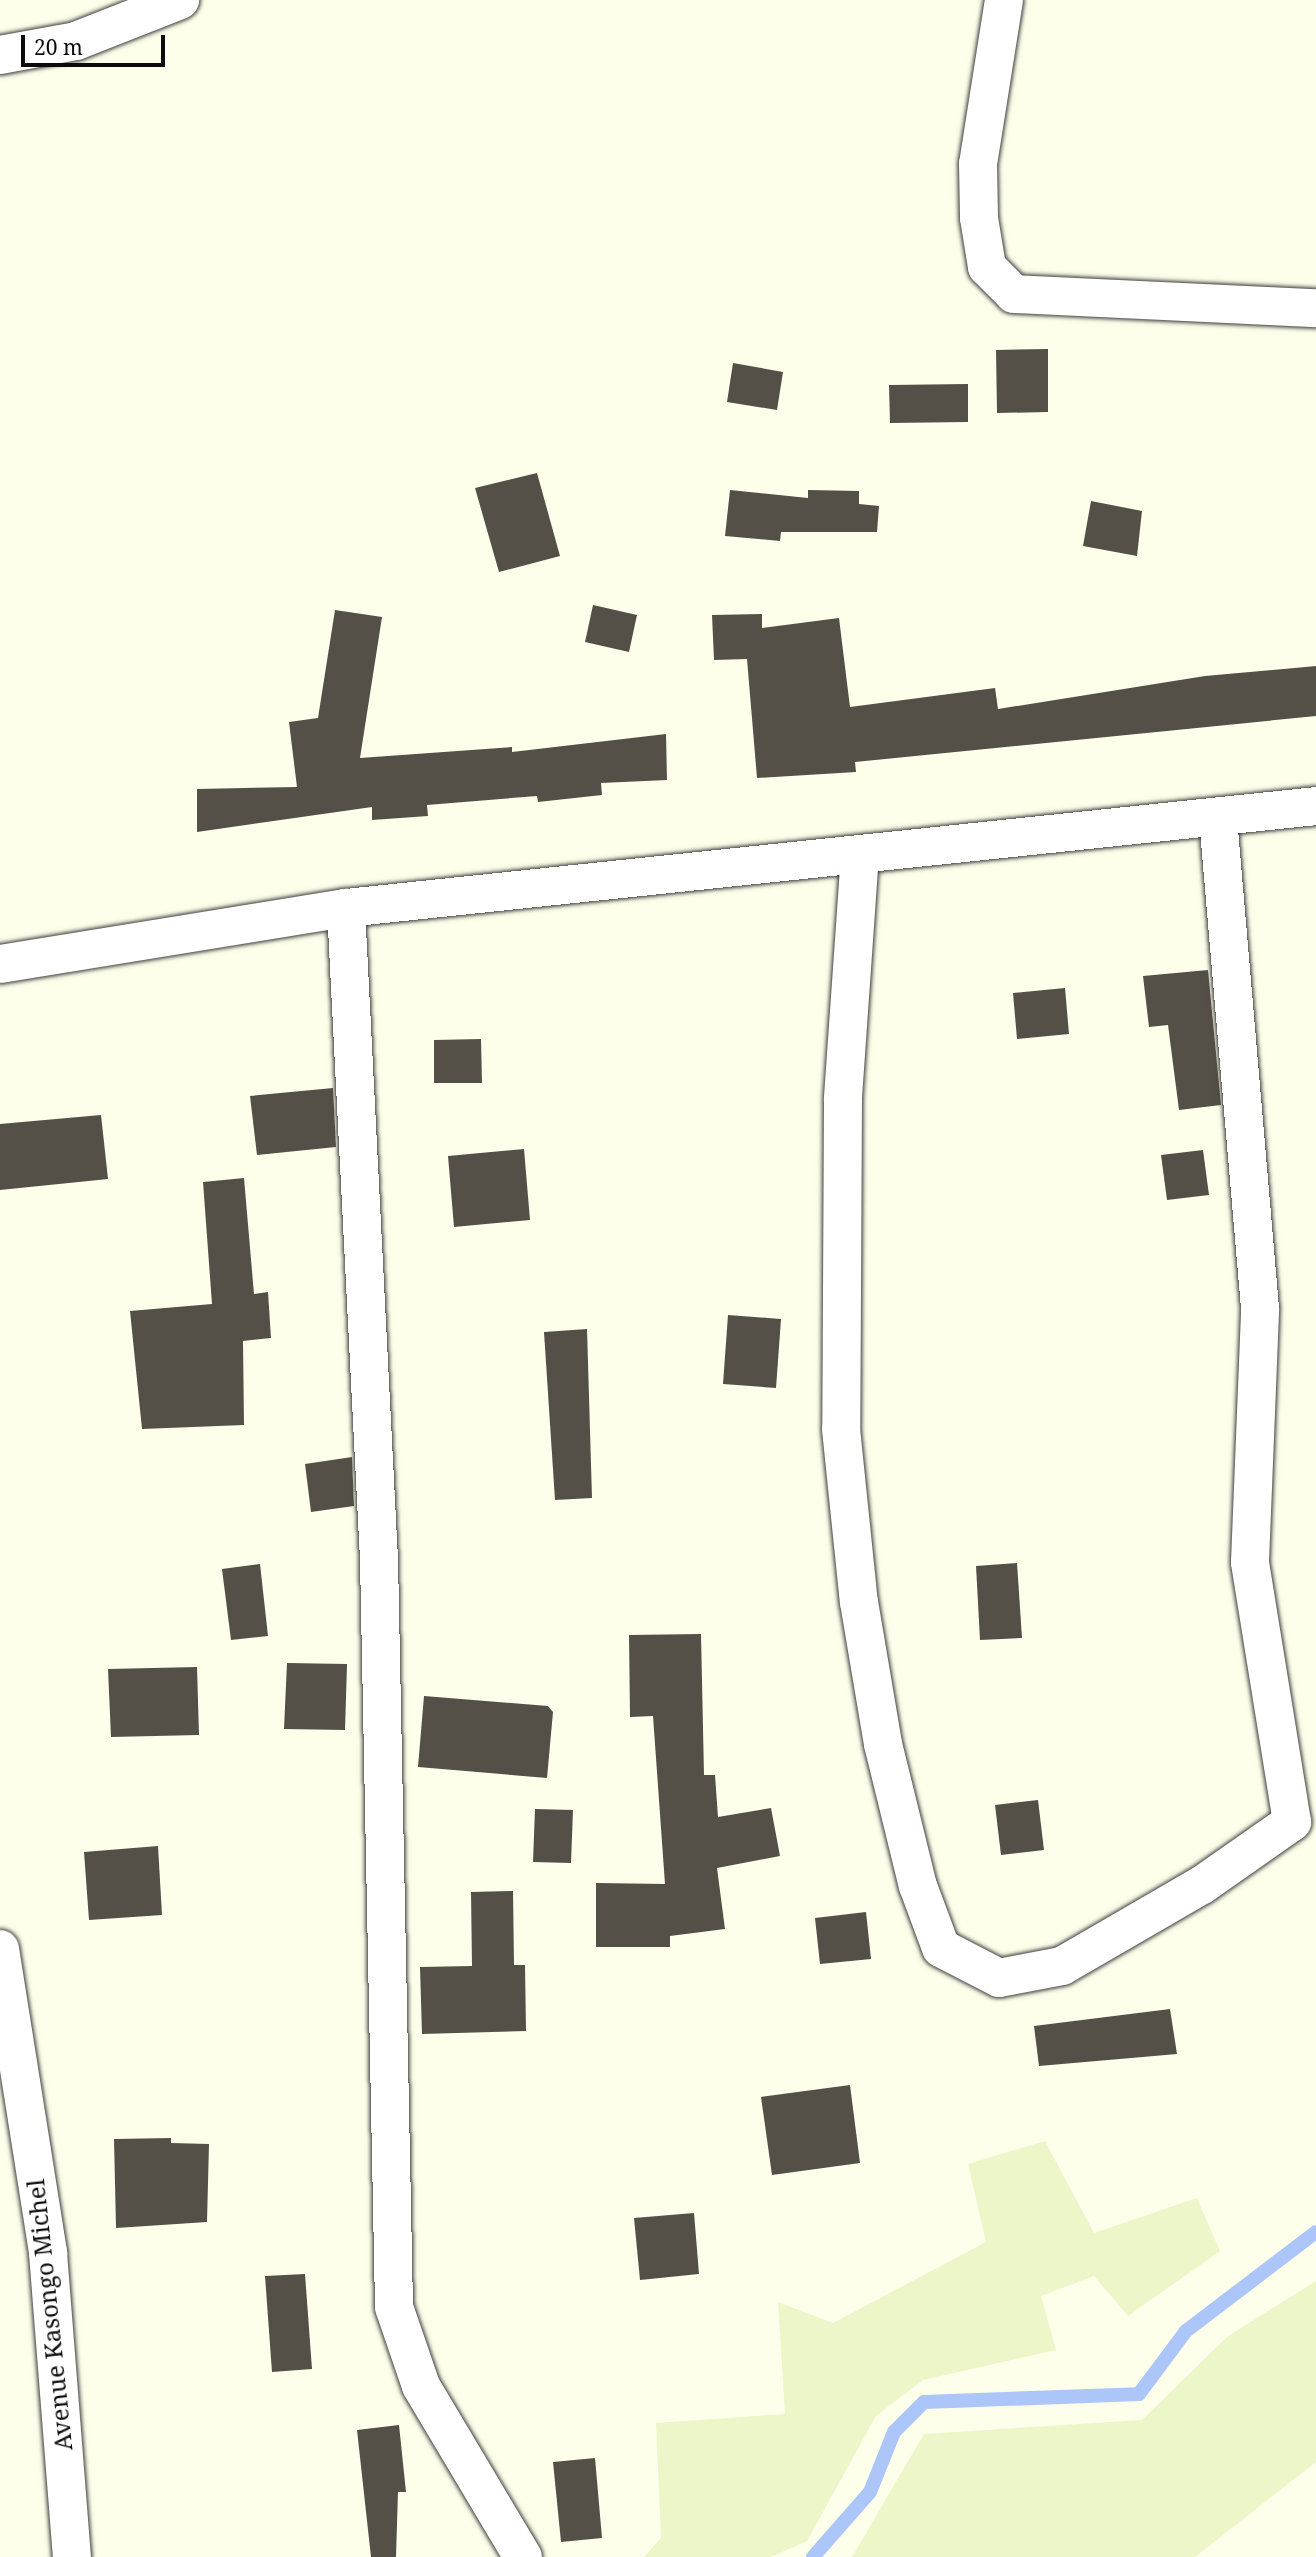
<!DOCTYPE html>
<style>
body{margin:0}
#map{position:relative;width:1316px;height:2557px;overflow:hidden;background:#fdffea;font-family:"Noto Serif",serif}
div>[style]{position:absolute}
.farmland>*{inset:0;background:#ecf6c9}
.stream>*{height:14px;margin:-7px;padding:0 7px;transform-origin:7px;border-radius:7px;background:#acc6f9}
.building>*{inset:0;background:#545047}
.roads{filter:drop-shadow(0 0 2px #3e3e3e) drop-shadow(0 0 2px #3e3e3e)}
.minor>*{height:38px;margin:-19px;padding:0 19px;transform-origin:19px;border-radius:19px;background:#fff}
span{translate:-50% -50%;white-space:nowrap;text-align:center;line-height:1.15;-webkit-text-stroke:7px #fff;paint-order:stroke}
.street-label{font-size:24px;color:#0b0b0b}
.scale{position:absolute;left:21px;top:35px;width:144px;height:32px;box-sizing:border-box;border:4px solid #0b0b0b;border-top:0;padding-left:9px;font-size:21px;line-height:24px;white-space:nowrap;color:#0b0b0b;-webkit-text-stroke:5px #fff;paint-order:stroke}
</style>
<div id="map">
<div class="farmland">
<i style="clip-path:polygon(1045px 2141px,1094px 2233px,1197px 2198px,1220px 2251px,1128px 2316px,1094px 2276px,1041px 2296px,1056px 2350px,923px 2380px,876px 2416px,807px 2541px,771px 2557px,644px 2557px,661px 2538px,656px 2423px,785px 2414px,778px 2302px,833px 2323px,986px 2242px,968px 2164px)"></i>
<i style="clip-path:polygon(1316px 2281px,1316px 2462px,1195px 2557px,852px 2557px,924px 2434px,1142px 2420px,1228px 2336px)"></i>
</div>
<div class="stream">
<i style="left:813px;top:2557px;width:86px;rotate:-48.8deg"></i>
<i style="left:870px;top:2492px;width:65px;rotate:-68.2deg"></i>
<i style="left:894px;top:2432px;width:42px;rotate:-45deg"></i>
<i style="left:924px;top:2402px;width:215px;rotate:-2.1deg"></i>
<i style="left:1139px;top:2394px;width:79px;rotate:-53.3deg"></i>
<i style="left:1186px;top:2331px;width:163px;rotate:-37.3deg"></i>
</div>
<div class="building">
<i style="clip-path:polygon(1048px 349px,1048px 412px,997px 413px,996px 350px)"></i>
<i style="clip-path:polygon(733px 363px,783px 372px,777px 410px,727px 402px)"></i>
<i style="clip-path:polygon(968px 384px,968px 422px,890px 423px,889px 385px)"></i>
<i style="clip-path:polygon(537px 473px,560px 556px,499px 572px,475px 488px)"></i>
<i style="clip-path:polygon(730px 490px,808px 498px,808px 490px,859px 491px,859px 504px,879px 506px,877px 532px,781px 532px,780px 541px,725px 536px)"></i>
<i style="clip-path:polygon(1091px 501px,1142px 511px,1137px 556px,1083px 546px)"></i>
<i style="clip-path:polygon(593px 605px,637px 615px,629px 652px,585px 642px)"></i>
<i style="clip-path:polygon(335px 610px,382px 617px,360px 758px,512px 747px,512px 752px,666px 734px,667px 780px,601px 783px,602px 795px,538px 802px,537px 796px,427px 805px,428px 816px,372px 820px,372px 807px,197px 832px,197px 789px,297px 787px,289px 722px,318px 718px)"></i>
<i style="clip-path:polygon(762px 614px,762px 628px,839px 618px,850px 707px,995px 688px,998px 709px,1205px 676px,1316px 666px,1316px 716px,855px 762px,856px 772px,757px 778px,747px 659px,714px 660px,712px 615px)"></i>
<i style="clip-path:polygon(1208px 970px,1221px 1105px,1179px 1110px,1168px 1025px,1149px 1027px,1143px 976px)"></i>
<i style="clip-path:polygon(1065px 988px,1069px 1034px,1017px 1039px,1013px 993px)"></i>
<i style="clip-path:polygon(481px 1039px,482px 1083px,434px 1083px,434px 1040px)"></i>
<i style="clip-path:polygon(333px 1088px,336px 1147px,257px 1155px,250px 1096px)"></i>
<i style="clip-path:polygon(101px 1115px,108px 1179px,0 1190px,0 1124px)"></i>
<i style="clip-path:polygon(524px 1149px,530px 1220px,454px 1227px,448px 1156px)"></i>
<i style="clip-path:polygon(1203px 1150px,1209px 1195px,1167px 1200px,1161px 1155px)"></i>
<i style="clip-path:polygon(244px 1178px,254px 1294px,268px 1292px,271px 1338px,243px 1341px,244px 1425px,142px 1429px,130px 1311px,212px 1304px,203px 1182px)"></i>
<i style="clip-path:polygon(728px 1315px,781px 1319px,776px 1388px,723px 1384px)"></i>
<i style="clip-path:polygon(587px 1329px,592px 1498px,555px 1500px,544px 1332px)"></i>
<i style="clip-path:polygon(352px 1457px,354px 1506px,311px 1512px,305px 1464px)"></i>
<i style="clip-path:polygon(1017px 1563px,1022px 1638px,980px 1640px,976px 1566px)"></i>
<i style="clip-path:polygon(260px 1564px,268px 1636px,231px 1640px,222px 1569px)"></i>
<i style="clip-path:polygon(701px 1634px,704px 1775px,715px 1775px,718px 1817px,771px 1808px,780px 1856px,717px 1868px,725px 1929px,670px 1936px,670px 1947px,596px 1947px,596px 1883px,665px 1884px,653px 1716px,630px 1717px,629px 1635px)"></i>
<i style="clip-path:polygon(287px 1663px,347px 1664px,345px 1730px,284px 1729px)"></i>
<i style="clip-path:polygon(197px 1667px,199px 1735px,111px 1737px,108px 1669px)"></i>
<i style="clip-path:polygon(424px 1696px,548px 1706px,553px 1712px,547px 1778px,418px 1767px)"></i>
<i style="clip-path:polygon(1038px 1800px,1044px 1850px,1001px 1855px,995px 1805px)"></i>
<i style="clip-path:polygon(535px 1809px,573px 1810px,571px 1863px,533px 1862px)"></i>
<i style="clip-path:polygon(158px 1846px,162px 1915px,89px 1920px,84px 1852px)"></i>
<i style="clip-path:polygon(513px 1891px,514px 1965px,525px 1965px,526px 2031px,422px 2034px,420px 1967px,472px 1966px,471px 1892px)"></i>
<i style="clip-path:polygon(866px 1912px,871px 1959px,820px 1964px,815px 1918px)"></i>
<i style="clip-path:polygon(1170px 2009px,1177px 2054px,1039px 2066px,1034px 2026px)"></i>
<i style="clip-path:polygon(850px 2085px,860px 2163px,772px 2175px,761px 2097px)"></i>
<i style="clip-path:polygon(171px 2138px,171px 2143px,209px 2144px,207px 2222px,116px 2228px,114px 2139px)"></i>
<i style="clip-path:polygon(694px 2213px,699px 2274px,640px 2280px,634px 2218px)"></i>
<i style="clip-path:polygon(305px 2274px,312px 2369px,272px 2372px,265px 2276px)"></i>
<i style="clip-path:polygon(399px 2425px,406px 2492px,398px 2492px,396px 2557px,371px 2557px,357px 2430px)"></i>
<i style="clip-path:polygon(595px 2458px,602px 2538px,561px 2542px,553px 2462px)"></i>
</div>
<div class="roads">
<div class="minor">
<i style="left:1004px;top:0;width:166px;rotate:99deg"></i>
<i style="left:978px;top:164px;width:54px;rotate:88.9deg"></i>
<i style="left:979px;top:218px;width:50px;rotate:80.7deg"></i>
<i style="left:987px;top:267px;width:38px;rotate:45deg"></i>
<i style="left:1014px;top:294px;width:302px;rotate:2.7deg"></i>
<i style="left:0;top:55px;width:77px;rotate:-10.4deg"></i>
<i style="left:76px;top:41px;width:112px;rotate:-21.5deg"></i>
<i style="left:860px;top:854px;width:247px;rotate:94deg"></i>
<i style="left:843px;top:1100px;width:329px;rotate:90.3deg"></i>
<i style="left:841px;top:1429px;width:174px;rotate:84.1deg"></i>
<i style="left:859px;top:1602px;width:144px;rotate:80.4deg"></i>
<i style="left:883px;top:1744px;width:146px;rotate:76.2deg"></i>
<i style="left:918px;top:1886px;width:66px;rotate:69.6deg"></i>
<i style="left:941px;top:1948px;width:65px;rotate:27.3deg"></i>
<i style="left:999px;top:1978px;width:64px;rotate:-10.8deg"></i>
<i style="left:1062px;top:1966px;width:162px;rotate:-30.1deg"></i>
<i style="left:1202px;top:1885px;width:110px;rotate:-35deg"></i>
<i style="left:1292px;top:1822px;width:263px;rotate:-99.2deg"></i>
<i style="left:1250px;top:1562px;width:254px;rotate:-87.7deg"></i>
<i style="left:1260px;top:1308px;width:489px;rotate:-94.9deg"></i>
<i style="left:346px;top:908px;width:652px;rotate:87.1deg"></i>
<i style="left:379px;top:1559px;width:748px;rotate:88.85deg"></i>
<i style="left:394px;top:2307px;width:83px;rotate:71.1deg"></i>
<i style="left:421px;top:2386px;width:199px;rotate:59.2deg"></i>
<i style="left:0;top:964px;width:351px;rotate:-9.2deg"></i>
<i style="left:346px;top:908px;width:975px;rotate:-6deg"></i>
<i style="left:0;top:1949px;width:308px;rotate:81deg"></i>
<i style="left:48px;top:2253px;width:305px;rotate:85.5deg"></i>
</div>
</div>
<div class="street-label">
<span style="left:49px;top:2315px;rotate:-96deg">Avenue Kasongo Michel</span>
</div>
<div class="scale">20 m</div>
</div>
